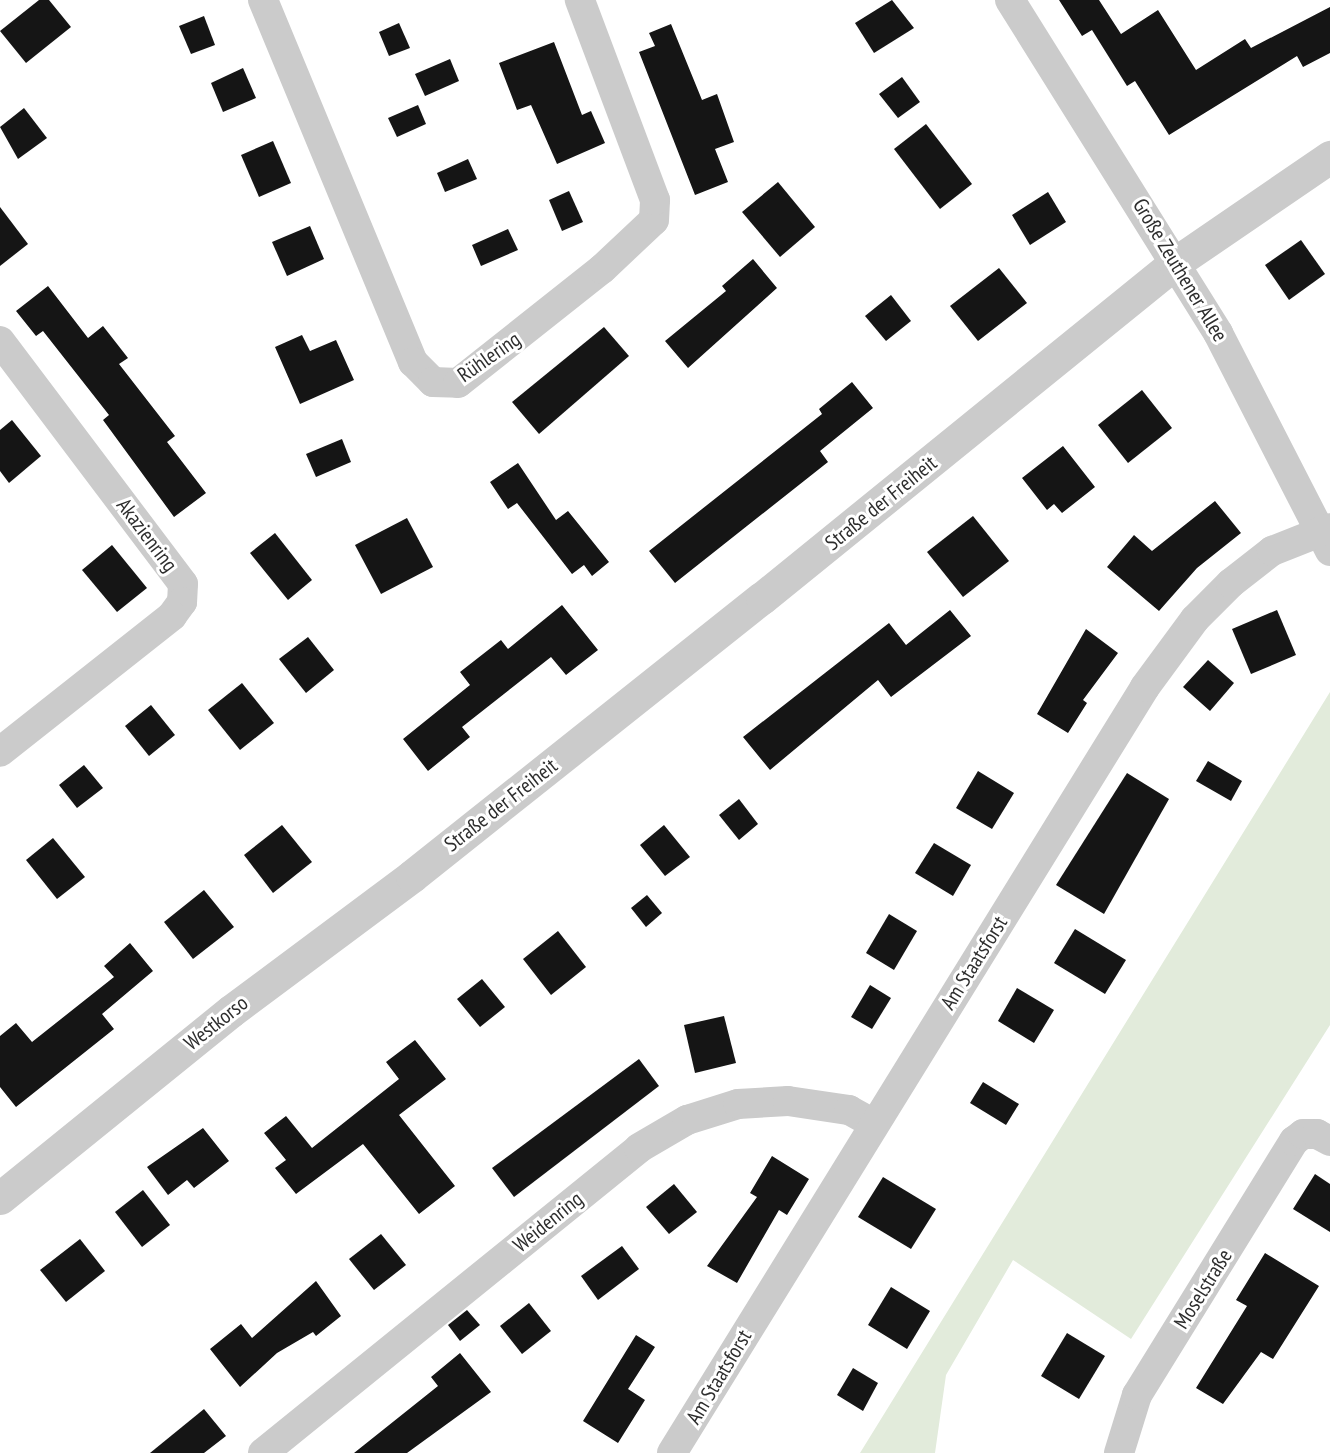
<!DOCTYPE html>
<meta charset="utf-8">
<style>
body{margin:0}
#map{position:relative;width:1330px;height:1453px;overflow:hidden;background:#fff;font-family:"PT Sans Narrow",sans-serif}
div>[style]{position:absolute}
.green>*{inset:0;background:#e2ebdb}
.building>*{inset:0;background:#151515}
.minor>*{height:30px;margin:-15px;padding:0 15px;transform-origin:15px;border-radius:15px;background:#cbcbcb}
.tertiary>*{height:33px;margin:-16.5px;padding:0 16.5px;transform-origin:16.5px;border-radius:16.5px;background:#cbcbcb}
span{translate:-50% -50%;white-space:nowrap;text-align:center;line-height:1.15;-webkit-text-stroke:6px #fff;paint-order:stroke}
.street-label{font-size:21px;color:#2e2e2e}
</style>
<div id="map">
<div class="green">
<i style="clip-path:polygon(1330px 692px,1330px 1025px,1131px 1339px,1013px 1260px,946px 1375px,935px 1453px,860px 1453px)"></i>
</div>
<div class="building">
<i style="clip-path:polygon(39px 0,49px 0,71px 27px,26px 63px,0 31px)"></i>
<i style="clip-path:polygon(892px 0,914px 28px,874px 53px,855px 23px)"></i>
<i style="clip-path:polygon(1059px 0,1099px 0,1121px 34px,1158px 10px,1196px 70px,1245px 39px,1251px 48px,1330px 7px,1330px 53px,1303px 67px,1297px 56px,1169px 135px,1135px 81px,1127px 86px,1092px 30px,1082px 36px)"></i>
<i style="clip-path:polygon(204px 16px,215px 45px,191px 54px,179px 26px)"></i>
<i style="clip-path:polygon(399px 23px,410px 48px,389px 56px,379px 32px)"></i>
<i style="clip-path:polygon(671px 24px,702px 100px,717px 94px,734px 142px,715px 149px,728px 182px,695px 195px,639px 52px,655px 46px,649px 33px)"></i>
<i style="clip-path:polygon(554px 42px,582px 115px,591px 111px,605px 143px,557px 164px,531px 105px,517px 110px,499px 63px)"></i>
<i style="clip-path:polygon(450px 59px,459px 81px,425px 96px,415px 74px)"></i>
<i style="clip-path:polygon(243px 68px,256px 98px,223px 112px,211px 83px)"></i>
<i style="clip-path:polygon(902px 77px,920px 102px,898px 118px,879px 94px)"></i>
<i style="clip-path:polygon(418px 105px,426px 124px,397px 137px,388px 118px)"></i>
<i style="clip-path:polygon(24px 108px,47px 138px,18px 159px,0 127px)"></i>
<i style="clip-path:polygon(926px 124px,972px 184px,940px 209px,894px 149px)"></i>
<i style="clip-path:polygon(273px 141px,291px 183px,259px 197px,241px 155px)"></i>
<i style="clip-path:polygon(468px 159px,477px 179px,445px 192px,437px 173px)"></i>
<i style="clip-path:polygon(778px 182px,815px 227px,780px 257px,742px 212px)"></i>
<i style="clip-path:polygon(569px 191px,583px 222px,562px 231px,549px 200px)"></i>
<i style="clip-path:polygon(1048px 192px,1066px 222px,1030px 245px,1012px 215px)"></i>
<i style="clip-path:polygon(0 207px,28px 244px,0 266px)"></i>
<i style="clip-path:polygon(310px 226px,324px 259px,287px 276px,272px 242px)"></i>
<i style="clip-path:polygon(508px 229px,518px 250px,481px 266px,472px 245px)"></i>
<i style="clip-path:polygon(1301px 240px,1325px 274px,1289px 300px,1265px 265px)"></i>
<i style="clip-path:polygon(753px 259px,777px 288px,688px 368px,665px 341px,726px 291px,722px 286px)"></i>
<i style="clip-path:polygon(999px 268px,1027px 303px,978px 341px,950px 306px)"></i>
<i style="clip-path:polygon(48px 286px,88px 338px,103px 326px,128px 358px,119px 364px,175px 436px,167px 442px,206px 493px,174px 517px,103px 420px,109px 415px,43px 331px,36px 336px,16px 311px)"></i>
<i style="clip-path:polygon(891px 295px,911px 321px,886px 341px,865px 316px)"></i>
<i style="clip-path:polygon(604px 327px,629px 356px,539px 434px,512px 402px)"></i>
<i style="clip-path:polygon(302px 335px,310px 351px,336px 340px,354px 380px,300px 404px,275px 347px)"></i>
<i style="clip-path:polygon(852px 382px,873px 408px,820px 451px,828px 462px,675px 583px,649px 551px,822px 414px,819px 409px)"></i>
<i style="clip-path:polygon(1142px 390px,1172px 428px,1128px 463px,1098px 425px)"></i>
<i style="clip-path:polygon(12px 420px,41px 456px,9px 483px,0 471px,0 430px)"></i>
<i style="clip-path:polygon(342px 439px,351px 462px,316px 477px,306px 454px)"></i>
<i style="clip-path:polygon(1063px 446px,1095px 487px,1062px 513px,1054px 504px,1047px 510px,1022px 478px)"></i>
<i style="clip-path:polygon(518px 463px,556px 520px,568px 511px,609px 562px,592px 576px,584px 565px,572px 574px,517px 503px,508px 509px,490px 482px)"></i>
<i style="clip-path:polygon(1215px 501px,1241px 533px,1197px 568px,1159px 611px,1107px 567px,1134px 535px,1152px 551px)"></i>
<i style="clip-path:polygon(973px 516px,1009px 561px,963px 597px,927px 552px)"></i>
<i style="clip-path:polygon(407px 518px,433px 567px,381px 594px,355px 545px)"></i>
<i style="clip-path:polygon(275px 533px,312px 580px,288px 600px,250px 553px)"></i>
<i style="clip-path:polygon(112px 545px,147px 588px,117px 612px,82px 570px)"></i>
<i style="clip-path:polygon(562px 605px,598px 650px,566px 675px,551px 657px,462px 727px,470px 737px,428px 771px,403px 739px,470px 685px,460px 672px,501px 640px,508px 649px)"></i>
<i style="clip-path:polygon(950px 610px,971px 636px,891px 697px,878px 680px,770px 770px,743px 737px,889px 623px,906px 645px)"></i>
<i style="clip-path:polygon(1277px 610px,1296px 655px,1251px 674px,1232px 629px)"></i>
<i style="clip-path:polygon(1086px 629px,1118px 653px,1083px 700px,1087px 703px,1068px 733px,1037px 714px)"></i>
<i style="clip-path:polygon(308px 637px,334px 670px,306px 693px,279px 659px)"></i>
<i style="clip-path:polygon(1208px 660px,1234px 683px,1210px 711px,1183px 687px)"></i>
<i style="clip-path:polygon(242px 683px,274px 723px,240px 750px,208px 710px)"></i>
<i style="clip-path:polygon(151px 705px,175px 735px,149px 756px,125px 726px)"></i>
<i style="clip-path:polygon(1208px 761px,1242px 781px,1231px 801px,1196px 781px)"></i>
<i style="clip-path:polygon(84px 765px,103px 788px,77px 808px,59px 785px)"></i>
<i style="clip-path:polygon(978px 771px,1014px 793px,992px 829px,956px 808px)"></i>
<i style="clip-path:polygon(1127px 773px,1169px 799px,1104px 914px,1056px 885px)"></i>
<i style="clip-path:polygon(739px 799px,758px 824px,739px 840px,719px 815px)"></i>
<i style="clip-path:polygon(282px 825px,312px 862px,273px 893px,244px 855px)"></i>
<i style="clip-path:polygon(664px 825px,690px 857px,665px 876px,640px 845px)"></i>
<i style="clip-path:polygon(53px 838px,85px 877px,57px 899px,26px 860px)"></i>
<i style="clip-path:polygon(934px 843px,971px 865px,953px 896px,915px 873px)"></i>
<i style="clip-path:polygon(204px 890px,234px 927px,193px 959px,164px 922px)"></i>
<i style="clip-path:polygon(647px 895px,662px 913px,646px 927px,631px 908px)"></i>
<i style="clip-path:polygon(889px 914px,917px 931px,894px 970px,866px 953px)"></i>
<i style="clip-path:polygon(1075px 929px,1126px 960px,1105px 994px,1054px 963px)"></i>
<i style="clip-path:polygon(558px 931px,586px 967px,551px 995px,523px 959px)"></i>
<i style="clip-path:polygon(130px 943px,153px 971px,102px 1014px,114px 1029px,16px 1107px,0 1087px,0 1036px,16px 1023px,32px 1042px,114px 977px,104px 966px)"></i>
<i style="clip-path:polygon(482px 979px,505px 1007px,480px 1027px,457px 999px)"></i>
<i style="clip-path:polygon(870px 985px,891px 998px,872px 1029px,851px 1017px)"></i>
<i style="clip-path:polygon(1017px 988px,1054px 1010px,1034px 1043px,998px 1021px)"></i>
<i style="clip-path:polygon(724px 1016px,736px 1063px,695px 1073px,684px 1025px)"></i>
<i style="clip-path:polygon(415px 1040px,446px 1079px,399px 1115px,455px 1186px,419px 1214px,363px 1144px,296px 1194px,275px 1168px,286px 1160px,264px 1133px,286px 1116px,312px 1148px,399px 1079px,386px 1062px)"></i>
<i style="clip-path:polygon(639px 1059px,659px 1086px,514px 1197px,492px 1168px)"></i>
<i style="clip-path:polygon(983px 1082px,1019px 1104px,1006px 1125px,970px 1103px)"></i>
<i style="clip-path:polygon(203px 1128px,229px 1161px,194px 1188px,187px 1180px,168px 1195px,147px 1167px)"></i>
<i style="clip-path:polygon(772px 1156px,809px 1179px,787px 1215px,779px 1210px,737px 1283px,707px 1266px,757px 1197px,750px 1193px)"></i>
<i style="clip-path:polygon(1315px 1174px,1330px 1184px,1330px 1232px,1293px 1209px)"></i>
<i style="clip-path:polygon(883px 1177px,936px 1209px,911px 1249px,858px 1217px)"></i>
<i style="clip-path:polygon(674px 1184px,697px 1212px,669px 1234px,646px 1207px)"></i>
<i style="clip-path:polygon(143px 1190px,170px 1225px,142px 1247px,115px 1212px)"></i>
<i style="clip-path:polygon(381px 1234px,406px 1265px,374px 1290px,349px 1259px)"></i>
<i style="clip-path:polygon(80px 1239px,105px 1271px,66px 1302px,40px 1270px)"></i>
<i style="clip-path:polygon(622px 1246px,639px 1269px,598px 1300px,581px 1276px)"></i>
<i style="clip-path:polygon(1265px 1253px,1319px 1286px,1273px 1359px,1261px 1352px,1223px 1404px,1196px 1388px,1247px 1306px,1236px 1300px)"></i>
<i style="clip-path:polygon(316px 1281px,341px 1316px,316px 1336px,313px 1332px,277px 1353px,240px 1387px,210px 1349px,241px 1324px,252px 1338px)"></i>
<i style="clip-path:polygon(891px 1287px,930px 1311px,907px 1349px,868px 1325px)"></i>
<i style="clip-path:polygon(529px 1303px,551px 1331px,522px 1354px,500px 1326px)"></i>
<i style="clip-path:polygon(467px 1310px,480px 1325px,460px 1341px,448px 1325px)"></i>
<i style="clip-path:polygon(1067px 1333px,1105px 1356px,1079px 1399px,1041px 1376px)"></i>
<i style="clip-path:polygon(636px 1335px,655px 1347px,628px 1389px,645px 1400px,618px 1443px,583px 1421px)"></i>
<i style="clip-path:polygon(460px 1353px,491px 1392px,407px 1453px,354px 1453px,438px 1386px,431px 1377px)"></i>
<i style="clip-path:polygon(853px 1368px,878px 1383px,863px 1411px,837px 1395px)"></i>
<i style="clip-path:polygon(204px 1409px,226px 1436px,204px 1453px,150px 1453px)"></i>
</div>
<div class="minor">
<i style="left:263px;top:0;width:392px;rotate:67.5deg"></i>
<i style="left:413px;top:362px;width:28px;rotate:45deg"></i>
<i style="left:433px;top:382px;width:25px;rotate:2deg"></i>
<i style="left:458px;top:383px;width:184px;rotate:-38.4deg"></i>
<i style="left:602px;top:269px;width:71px;rotate:-43.3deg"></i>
<i style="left:654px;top:220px;width:20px;rotate:-87deg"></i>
<i style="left:655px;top:200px;width:214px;rotate:-110.6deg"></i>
<i style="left:1010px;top:0;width:393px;rotate:58deg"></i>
<i style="left:1218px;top:333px;width:245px;rotate:62.8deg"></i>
<i style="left:0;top:341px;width:304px;rotate:53deg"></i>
<i style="left:183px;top:584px;width:18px;rotate:93deg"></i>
<i style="left:182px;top:602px;width:17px;rotate:126deg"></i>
<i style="left:172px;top:616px;width:219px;rotate:141.7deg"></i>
<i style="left:263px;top:1453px;width:484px;rotate:-39deg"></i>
<i style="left:639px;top:1148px;width:56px;rotate:-30.3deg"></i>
<i style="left:687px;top:1120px;width:53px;rotate:-17.4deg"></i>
<i style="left:738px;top:1104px;width:50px;rotate:-3.4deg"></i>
<i style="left:788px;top:1101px;width:62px;rotate:8.4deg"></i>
<i style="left:849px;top:1110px;width:29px;rotate:29deg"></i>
<i style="left:672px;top:1453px;width:900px;rotate:-58.3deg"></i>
<i style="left:1145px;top:687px;width:84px;rotate:-53.7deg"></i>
<i style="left:1195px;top:619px;width:51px;rotate:-45deg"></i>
<i style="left:1231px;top:583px;width:52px;rotate:-38deg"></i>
<i style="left:1272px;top:551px;width:62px;rotate:-21.6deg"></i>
<i style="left:1119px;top:1453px;width:61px;rotate:-72.8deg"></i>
<i style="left:1137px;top:1395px;width:299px;rotate:-58.3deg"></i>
<i style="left:1294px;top:1141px;width:11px;rotate:-38deg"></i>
<i style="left:1303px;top:1134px;width:14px"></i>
<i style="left:1317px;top:1134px;width:15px;rotate:28deg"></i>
</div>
<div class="tertiary">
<i style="left:0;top:1198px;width:297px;rotate:-39deg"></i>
<i style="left:231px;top:1011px;width:226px;rotate:-36.7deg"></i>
<i style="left:412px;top:876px;width:447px;rotate:-38.5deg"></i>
<i style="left:762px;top:598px;width:532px;rotate:-39.05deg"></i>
<i style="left:1175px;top:263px;width:188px;rotate:-34.4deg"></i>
</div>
<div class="street-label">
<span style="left:1180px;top:270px;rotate:59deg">Große Zeuthener Allee</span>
<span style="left:489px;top:357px;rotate:-35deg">Rühlering</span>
<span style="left:881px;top:503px;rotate:-39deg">Straße der Freiheit</span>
<span style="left:147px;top:535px;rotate:53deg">Akazienring</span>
<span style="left:501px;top:805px;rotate:-38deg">Straße der Freiheit</span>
<span style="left:974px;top:963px;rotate:-58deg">Am Staatsforst</span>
<span style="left:216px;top:1023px;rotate:-38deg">Westkorso</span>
<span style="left:548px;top:1222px;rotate:-39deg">Weidenring</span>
<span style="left:1203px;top:1289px;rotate:-58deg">Moselstraße</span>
<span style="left:719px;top:1377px;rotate:-59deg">Am Staatsforst</span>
</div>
</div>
